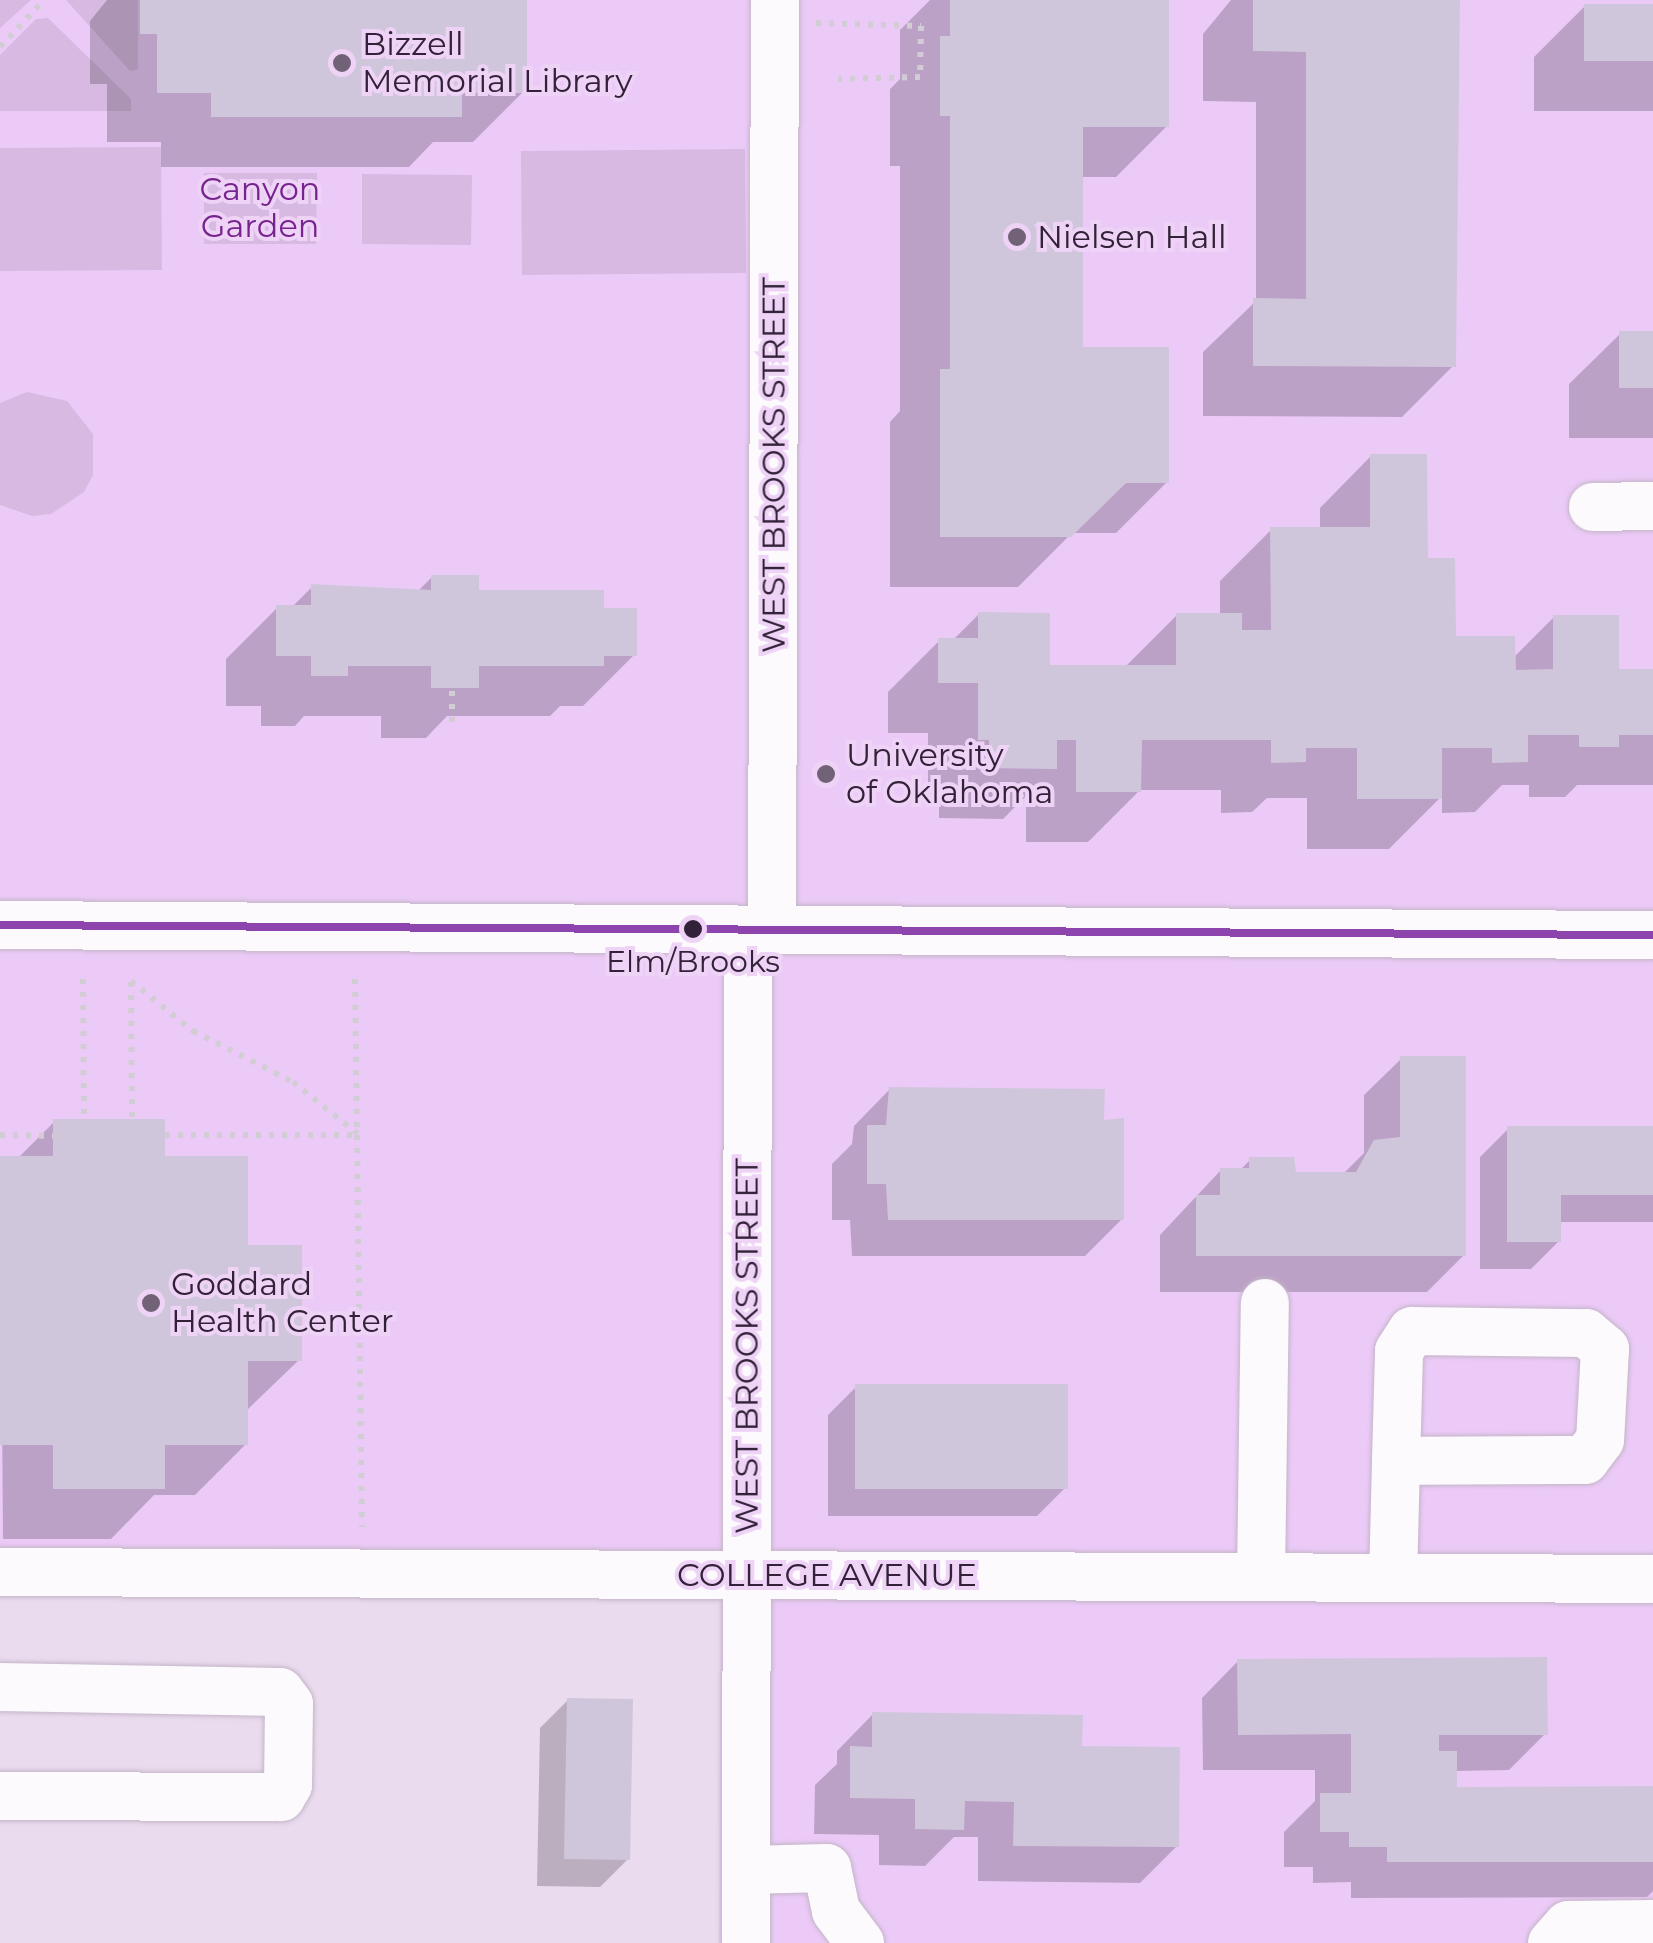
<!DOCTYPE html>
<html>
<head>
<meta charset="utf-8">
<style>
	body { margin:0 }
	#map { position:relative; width:1653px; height:1943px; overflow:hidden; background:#eadbef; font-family:Montserrat,sans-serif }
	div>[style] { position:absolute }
	.built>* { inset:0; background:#eccaf8 }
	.green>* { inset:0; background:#d8b9e2 }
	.shadow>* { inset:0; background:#0003 }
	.building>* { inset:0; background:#d0c6dc }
	.path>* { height:6px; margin-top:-3px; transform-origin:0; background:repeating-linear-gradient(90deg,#d2cdd4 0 5px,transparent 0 13px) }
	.roads { filter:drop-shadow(0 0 2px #c4b5c8) drop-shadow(0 0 2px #c4b5c8) }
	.minor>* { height:48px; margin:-24px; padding:0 24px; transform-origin:24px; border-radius:24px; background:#fcfafd }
	.bus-1>* { height:8px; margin:-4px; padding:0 4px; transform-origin:4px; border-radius:4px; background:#8e44ad }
	.dots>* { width:28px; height:28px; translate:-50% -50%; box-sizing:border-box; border:5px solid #eed3f7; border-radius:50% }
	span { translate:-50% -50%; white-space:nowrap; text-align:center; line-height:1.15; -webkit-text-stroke:8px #eed3f7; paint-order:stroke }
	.bus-label { font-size:30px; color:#322138 }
	.poi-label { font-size:32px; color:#322138 }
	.left { translate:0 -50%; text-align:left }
	.park-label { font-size:32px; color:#76238e }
	.street-label { font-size:32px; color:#322138 }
</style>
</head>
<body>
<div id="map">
	<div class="built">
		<div style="clip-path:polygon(0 0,1653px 0,1653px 1943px,719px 1943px,721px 1551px,0 1547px)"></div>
	</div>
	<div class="green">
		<div style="clip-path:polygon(0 0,31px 0,0 28px)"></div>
		<div style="clip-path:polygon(66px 0,138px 0,138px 69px,130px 71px)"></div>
		<div style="clip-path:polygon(48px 18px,131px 99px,131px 111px,0 111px,0 55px,36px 19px)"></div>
		<div style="clip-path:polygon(161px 147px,162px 270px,0 271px,0 148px)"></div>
		<div style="clip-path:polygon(745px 149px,746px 273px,522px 275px,521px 151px)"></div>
		<div style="clip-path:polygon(204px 173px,317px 173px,316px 244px,204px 244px)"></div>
		<div style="clip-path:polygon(362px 174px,472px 175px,471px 245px,362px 244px)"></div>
		<div style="clip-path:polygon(27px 392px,67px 401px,93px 434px,93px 475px,84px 492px,51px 514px,32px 516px,0 505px,0 403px)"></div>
	</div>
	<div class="shadow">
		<div style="clip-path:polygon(107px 0,524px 0,524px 91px,473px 142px,433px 142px,409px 167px,161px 167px,161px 142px,107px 142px,107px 84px,90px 84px,90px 21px)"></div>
		<div style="clip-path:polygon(930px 0,1167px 0,1167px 126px,1116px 177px,1081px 177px,1081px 350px,1167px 482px,1116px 533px,1072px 533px,1018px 587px,890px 587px,890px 422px,900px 411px,900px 166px,890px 166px,890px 89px,900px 79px,900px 30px)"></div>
		<div style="clip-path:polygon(1231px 0,1458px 0,1453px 366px,1402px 417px,1203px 416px,1203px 352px,1256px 301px,1256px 102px,1203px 101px,1203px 34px)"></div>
		<div style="clip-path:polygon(1585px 6px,1653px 6px,1653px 111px,1534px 111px,1534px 57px)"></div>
		<div style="clip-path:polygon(1620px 334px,1653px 334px,1653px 438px,1569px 438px,1569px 384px)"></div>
		<div style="clip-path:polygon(1371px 456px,1426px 560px,1453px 638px,1513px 658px,1554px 617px,1616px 671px,1653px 671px,1653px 785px,1577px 785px,1565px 797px,1529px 797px,1529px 785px,1502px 785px,1475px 812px,1442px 813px,1442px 796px,1389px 849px,1307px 849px,1307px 798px,1267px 798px,1252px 812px,1221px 813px,1221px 790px,1140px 790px,1088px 842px,1026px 842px,1026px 796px,1003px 819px,939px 818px,939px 790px,928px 790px,928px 733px,888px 733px,888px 692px,939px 641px,952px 641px,979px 614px,1048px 667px,1125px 667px,1177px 615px,1220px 615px,1220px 581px,1271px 530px,1320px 530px,1320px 508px)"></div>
		<div style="clip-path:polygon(432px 577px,476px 593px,601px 610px,634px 655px,583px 706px,560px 706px,550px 716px,447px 716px,426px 738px,381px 738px,381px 716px,304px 716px,295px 726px,261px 726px,261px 706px,226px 706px,226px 659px,277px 608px,291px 608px,312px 587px,417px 592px)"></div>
		<div style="clip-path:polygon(1401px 1059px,1464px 1255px,1427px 1292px,1160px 1292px,1160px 1235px,1221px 1170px,1240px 1170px,1250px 1160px,1294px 1174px,1343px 1174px,1364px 1153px,1364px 1095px)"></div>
		<div style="clip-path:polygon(890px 1089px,1101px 1123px,1122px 1219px,1085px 1256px,852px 1256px,850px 1220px,832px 1220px,832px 1164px,852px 1144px,854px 1126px)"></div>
		<div style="clip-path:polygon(54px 1122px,162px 1158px,246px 1248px,299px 1360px,246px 1411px,246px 1444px,195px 1495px,154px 1495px,111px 1539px,3px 1539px,0 1158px,18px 1158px)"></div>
		<div style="clip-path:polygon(1508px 1129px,1653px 1129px,1653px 1222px,1559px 1222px,1559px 1241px,1531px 1269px,1480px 1269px,1480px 1157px)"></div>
		<div style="clip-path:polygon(856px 1387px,1065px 1488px,1037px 1516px,828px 1516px,828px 1415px)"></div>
		<div style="clip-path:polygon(1238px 1661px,1545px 1734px,1509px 1770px,1454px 1771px,1454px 1790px,1653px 1789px,1653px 1891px,1647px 1897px,1351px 1898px,1351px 1882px,1313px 1883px,1313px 1867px,1284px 1867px,1284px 1832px,1315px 1801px,1315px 1770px,1203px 1770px,1202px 1698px)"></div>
		<div style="clip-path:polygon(568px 1700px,628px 1859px,600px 1887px,537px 1886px,540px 1728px)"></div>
		<div style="clip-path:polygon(873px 1714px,1079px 1748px,1177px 1846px,1140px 1883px,978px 1881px,978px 1837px,954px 1837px,925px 1866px,879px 1865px,879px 1835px,814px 1834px,815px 1785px,837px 1764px,837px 1751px)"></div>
	</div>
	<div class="building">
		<div style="clip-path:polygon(140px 0,527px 0,527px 93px,462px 93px,462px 117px,211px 117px,211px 93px,157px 93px,157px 34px,140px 34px)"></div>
		<div style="clip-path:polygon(950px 0,1169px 0,1169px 127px,1083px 127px,1083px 347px,1169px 347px,1169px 483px,1126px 483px,1071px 537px,940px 537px,940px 369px,950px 369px,950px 116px,940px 116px,940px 36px,950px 36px)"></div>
		<div style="clip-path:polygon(1253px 0,1460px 0,1456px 367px,1253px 366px,1253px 298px,1306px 299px,1306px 52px,1253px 51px)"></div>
		<div style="clip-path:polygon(1584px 4px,1653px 4px,1653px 61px,1584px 61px)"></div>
		<div style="clip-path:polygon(1619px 331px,1653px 331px,1653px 388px,1619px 388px)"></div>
		<div style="clip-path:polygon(1370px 454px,1427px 454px,1428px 558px,1455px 558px,1456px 636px,1515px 636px,1516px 670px,1553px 669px,1553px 615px,1619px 615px,1619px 669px,1653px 669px,1653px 735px,1619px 735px,1619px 747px,1579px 747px,1579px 735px,1528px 735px,1528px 762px,1492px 763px,1492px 748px,1442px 748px,1442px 799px,1357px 799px,1357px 748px,1306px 748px,1306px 762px,1271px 763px,1271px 740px,1142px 740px,1141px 792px,1076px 792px,1076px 740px,1057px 740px,1057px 769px,989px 768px,989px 740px,978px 740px,978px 683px,938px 683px,938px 638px,978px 638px,978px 612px,1050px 613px,1050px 665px,1176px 665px,1176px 613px,1242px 613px,1242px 630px,1271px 630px,1270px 527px,1370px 527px)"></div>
		<div style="clip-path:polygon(431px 575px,479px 575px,479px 590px,604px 590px,604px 608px,637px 608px,637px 656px,604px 656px,604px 666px,479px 666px,479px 688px,431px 688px,431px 666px,348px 666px,348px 676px,311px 676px,311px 656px,276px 656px,276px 605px,311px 605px,311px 584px,431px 590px)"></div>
		<div style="clip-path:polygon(1400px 1056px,1466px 1056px,1466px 1256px,1196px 1256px,1196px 1195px,1220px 1195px,1220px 1168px,1249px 1168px,1249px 1157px,1294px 1157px,1296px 1172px,1356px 1172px,1374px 1140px,1400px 1137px)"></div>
		<div style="clip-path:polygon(889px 1087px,1105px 1089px,1104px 1120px,1124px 1118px,1124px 1220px,888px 1220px,886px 1184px,867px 1184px,867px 1125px,886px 1125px)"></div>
		<div style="clip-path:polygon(53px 1119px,165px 1119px,165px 1156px,248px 1156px,248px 1245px,302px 1245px,302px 1361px,248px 1361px,248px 1445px,165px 1445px,165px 1489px,53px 1489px,53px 1445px,0 1445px,0 1156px,53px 1156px)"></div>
		<div style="clip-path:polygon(1507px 1126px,1653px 1126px,1653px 1195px,1561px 1195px,1561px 1242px,1507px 1242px)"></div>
		<div style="clip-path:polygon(855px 1384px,1068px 1384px,1068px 1489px,855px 1489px)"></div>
		<div style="clip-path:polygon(1547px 1657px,1548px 1735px,1439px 1735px,1439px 1751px,1457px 1751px,1457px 1787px,1653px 1786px,1653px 1862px,1387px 1862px,1387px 1847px,1349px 1847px,1349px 1832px,1320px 1832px,1320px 1793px,1351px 1793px,1351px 1734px,1238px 1735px,1237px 1659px)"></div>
		<div style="clip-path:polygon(567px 1698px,633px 1699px,630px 1860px,564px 1859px)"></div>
		<div style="clip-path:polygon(872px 1712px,1083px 1715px,1082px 1746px,1180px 1747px,1179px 1847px,1013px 1846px,1014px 1802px,965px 1801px,964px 1830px,915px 1829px,915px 1799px,850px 1798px,850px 1746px,872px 1747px)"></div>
	</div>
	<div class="path">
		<div style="left:816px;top:23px;width:105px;rotate:1.6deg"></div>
		<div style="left:921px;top:26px;width:51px;rotate:91.1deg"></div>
		<div style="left:920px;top:77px;width:82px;rotate:178.6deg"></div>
		<div style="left:0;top:47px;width:64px;rotate:-46.9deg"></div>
		<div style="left:452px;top:722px;width:34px;rotate:-90deg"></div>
		<div style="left:83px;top:979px;width:140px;rotate:89.6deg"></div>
		<div style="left:355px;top:979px;width:548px;rotate:89.27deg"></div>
		<div style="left:131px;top:981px;width:80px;rotate:38.9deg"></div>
		<div style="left:193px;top:1031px;width:112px;rotate:27deg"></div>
		<div style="left:293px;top:1082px;width:83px;rotate:38.7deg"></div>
		<div style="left:131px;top:982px;width:137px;rotate:89.6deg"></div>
		<div style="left:0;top:1135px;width:53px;rotate:1.1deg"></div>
		<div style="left:165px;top:1135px;width:192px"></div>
	</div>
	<div class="roads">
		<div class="minor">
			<div style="left:1593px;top:507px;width:60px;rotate:-1deg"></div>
			<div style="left:0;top:925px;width:1653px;rotate:0.35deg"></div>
			<div style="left:772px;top:930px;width:930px;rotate:-89.82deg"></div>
			<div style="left:0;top:1572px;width:1653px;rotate:0.24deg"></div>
			<div style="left:1261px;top:1577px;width:274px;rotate:-89.2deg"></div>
			<div style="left:1393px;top:1578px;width:117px;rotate:-88.5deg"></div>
			<div style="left:1396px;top:1461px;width:110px;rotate:-88.4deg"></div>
			<div style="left:1399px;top:1351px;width:24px;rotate:-57deg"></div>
			<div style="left:1412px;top:1331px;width:174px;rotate:0.7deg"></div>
			<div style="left:1586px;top:1333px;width:25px;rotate:40deg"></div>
			<div style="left:1605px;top:1349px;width:91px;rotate:93.1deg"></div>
			<div style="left:1600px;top:1440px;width:25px;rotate:127deg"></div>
			<div style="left:1585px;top:1460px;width:189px;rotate:179.7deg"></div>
			<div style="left:0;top:1687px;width:280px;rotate:1deg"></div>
			<div style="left:280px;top:1692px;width:15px;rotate:53deg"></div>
			<div style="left:289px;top:1704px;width:81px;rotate:90.7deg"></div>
			<div style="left:288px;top:1785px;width:14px;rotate:120deg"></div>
			<div style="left:281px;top:1797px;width:281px;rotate:-179.8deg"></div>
			<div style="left:746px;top:1870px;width:81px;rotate:-1.4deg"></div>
			<div style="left:827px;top:1868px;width:44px;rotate:78.2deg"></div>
			<div style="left:836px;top:1911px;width:40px;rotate:53deg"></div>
			<div style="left:746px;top:1943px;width:1013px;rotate:-89.89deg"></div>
			<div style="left:1552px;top:1943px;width:24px;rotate:-48deg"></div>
			<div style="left:1568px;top:1925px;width:85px;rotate:-0.7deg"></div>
		</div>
	</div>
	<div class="bus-1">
		<div style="left:0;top:925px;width:1653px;rotate:0.35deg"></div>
	</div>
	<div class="dots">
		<div style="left:342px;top:63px;background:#726278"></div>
		<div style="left:1017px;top:237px;background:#726278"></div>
		<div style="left:826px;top:774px;background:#726278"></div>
		<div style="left:693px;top:929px;background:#322138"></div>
		<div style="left:151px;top:1303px;background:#726278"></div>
	</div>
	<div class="bus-label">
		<span style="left:693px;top:962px">Elm/Brooks</span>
	</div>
	<div class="poi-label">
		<span class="left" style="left:362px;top:63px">Bizzell<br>Memorial Library</span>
		<span class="left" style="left:1037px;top:237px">Nielsen Hall</span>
		<span class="left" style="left:846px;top:774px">University<br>of Oklahoma</span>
		<span class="left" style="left:171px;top:1303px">Goddard<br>Health Center</span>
	</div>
	<div class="park-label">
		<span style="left:260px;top:208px">Canyon<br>Garden</span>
	</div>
	<div class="street-label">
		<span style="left:774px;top:465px;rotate:-90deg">WEST BROOKS STREET</span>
		<span style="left:747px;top:1346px;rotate:-90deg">WEST BROOKS STREET</span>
		<span style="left:827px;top:1575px">COLLEGE AVENUE</span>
	</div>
</div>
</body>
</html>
